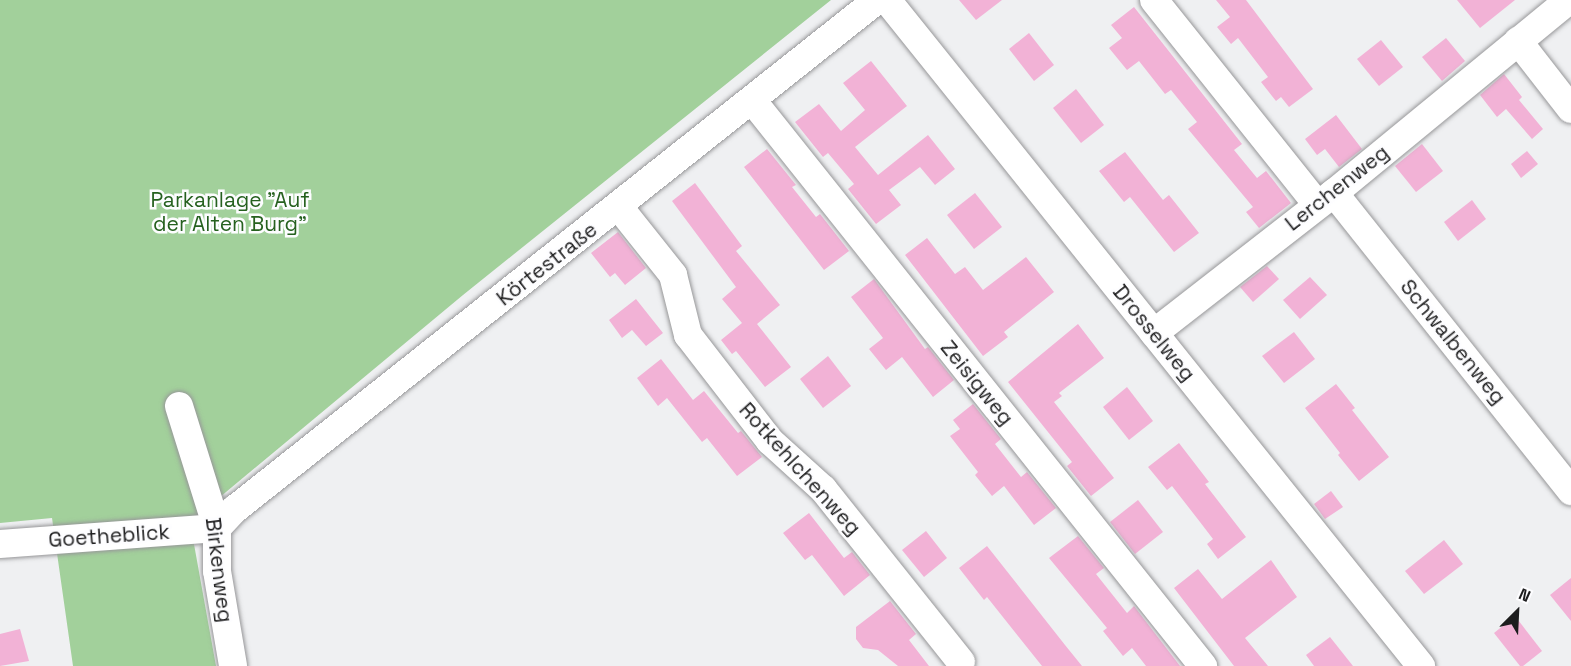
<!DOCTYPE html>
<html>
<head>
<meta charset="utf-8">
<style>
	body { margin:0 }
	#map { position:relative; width:1571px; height:666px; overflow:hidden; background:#eff0f2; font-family:"Space Grotesk",sans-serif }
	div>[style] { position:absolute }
	.forest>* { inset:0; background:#a2d09b }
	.building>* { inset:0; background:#f2b2d6 }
	.roads { filter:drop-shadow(0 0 2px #979799) drop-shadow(0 0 2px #979799) }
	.minor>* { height:28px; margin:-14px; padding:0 14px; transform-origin:14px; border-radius:14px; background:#fff }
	span { translate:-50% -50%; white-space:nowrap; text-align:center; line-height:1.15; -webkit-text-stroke:5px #fdfdff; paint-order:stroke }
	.street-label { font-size:21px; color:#1d1d1e }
	.park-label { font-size:21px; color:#26611f }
	.north { position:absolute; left:1487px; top:582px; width:60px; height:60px; -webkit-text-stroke:4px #fdfdff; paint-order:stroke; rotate:24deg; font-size:16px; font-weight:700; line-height:24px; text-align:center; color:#1d1d1e }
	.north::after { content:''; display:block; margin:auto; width:21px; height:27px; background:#1d1d1e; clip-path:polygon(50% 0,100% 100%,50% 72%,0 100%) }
</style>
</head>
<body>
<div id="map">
	<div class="forest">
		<div style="clip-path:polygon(0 0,831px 0,463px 295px,190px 522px,216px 666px,73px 666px,52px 518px,0 523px)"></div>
	</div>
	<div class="building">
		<div style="clip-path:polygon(959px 0,1002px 0,976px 20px)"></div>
		<div style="clip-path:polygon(1216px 0,1246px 0,1313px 89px,1289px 107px,1281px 97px,1276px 101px,1261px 82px,1268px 77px,1238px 38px,1231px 44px,1217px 27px,1230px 17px)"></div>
		<div style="clip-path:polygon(1457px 0,1515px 0,1480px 28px)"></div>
		<div style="clip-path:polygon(1134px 7px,1242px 144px,1234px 150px,1257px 178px,1266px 171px,1291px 203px,1259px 228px,1246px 212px,1253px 207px,1188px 129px,1197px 122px,1171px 90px,1165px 94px,1139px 61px,1127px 70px,1109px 48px,1122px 38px,1111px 25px)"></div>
		<div style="clip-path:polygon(1029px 33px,1054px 65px,1034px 81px,1009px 49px)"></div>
		<div style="clip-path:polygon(1446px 38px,1465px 61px,1442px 81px,1422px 57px)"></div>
		<div style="clip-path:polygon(1381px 40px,1403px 67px,1379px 86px,1357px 59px)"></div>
		<div style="clip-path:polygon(871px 61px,907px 106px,855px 147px,878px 175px,928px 135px,955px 169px,935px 185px,920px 167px,889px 190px,901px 205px,876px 224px,848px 189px,854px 184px,828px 153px,823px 157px,795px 122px,819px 104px,841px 131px,865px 110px,843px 83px)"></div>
		<div style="clip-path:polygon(1504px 74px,1522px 97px,1519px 100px,1543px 129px,1532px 139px,1506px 109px,1497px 117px,1480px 95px)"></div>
		<div style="clip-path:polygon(1076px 89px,1104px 125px,1081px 143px,1053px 108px)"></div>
		<div style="clip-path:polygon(1336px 115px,1362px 149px,1339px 167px,1325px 149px,1317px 155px,1305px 139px)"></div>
		<div style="clip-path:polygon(1422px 144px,1443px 171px,1416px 192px,1395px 166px)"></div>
		<div style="clip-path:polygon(767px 149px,796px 185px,792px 187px,816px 217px,820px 214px,849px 251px,824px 270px,744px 167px)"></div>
		<div style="clip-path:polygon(1527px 151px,1538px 164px,1521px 178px,1511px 164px)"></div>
		<div style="clip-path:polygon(1125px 152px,1163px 200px,1169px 195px,1199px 233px,1174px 252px,1130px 197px,1124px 202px,1099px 171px)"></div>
		<div style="clip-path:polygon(695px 183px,742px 246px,736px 251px,780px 305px,757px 324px,791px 367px,765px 387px,736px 351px,732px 354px,721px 340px,742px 323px,722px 299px,736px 287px,672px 201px)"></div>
		<div style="clip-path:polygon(975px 193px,1002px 227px,974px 249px,947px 215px)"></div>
		<div style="clip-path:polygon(1472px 200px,1486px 219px,1458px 241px,1444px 222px)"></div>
		<div style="clip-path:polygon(618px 232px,646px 268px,625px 285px,615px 273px,610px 277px,591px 253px)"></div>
		<div style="clip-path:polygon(927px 238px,955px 274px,965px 267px,983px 290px,1026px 257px,1054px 292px,1004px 332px,1008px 337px,983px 356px,905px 255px)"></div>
		<div style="clip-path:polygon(1267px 266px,1279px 279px,1253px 302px,1240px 287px)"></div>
		<div style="clip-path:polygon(1310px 277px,1327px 295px,1300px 319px,1283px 300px)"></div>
		<div style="clip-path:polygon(874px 279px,925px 349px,928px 347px,954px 380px,933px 397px,902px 357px,886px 370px,869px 349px,883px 338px,851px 297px)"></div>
		<div style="clip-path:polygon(636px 299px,663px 333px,646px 346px,632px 330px,622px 338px,609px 320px)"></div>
		<div style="clip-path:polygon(1078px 324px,1104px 358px,1059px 393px,1062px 396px,1054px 402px,1114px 478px,1091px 496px,1067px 466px,1072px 462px,1008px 382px)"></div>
		<div style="clip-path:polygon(1294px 332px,1315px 359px,1284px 383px,1262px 356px)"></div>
		<div style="clip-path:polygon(828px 356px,851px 386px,823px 408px,800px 379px)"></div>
		<div style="clip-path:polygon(661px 359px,693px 400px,704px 391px,738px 433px,741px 431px,762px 457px,737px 476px,707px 438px,702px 442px,667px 398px,658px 406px,637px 378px)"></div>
		<div style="clip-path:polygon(1336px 384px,1355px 408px,1352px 410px,1389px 457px,1359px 481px,1338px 455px,1340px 453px,1305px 408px)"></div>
		<div style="clip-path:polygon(1127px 387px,1153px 421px,1129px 440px,1103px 407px)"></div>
		<div style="clip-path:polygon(973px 404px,1001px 439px,995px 444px,1021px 477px,1027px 472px,1056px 508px,1034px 525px,1004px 486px,992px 496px,975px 475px,978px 472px,950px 436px,960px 429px,953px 420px)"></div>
		<div style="clip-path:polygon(1179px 443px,1209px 482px,1205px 484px,1246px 537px,1218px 559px,1207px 544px,1213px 539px,1200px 522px,1172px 486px,1167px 490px,1148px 467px)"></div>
		<div style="clip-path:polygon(1331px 491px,1343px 507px,1325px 519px,1314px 504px)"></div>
		<div style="clip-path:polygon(1138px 500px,1163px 532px,1135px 554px,1110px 522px)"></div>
		<div style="clip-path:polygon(809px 513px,844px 558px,852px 552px,870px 575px,844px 596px,812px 555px,805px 560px,783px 533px)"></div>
		<div style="clip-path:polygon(926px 531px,947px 558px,924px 577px,902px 550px)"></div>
		<div style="clip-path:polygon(1078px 536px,1104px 568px,1096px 574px,1127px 613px,1134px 606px,1180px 666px,1146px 666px,1132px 648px,1123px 656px,1103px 631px,1107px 628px,1049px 558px)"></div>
		<div style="clip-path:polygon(1444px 540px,1463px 564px,1424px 594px,1405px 571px)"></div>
		<div style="clip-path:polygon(987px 546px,1065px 645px,1082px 666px,1042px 666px,987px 597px,984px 600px,959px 568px)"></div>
		<div style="clip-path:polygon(1271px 560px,1297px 597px,1245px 638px,1268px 666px,1234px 666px,1174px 588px,1198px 569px,1222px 599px)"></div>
		<div style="clip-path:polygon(1571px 578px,1571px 621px,1550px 595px)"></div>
		<div style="clip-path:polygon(890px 601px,916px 634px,909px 640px,929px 666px,898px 666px,878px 650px,863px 648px,856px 639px,856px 627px)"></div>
		<div style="clip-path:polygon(1515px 616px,1542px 651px,1523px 666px,1520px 666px,1494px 633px)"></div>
		<div style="clip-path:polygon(20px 629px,29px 661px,0 666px,0 634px)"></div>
		<div style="clip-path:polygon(1330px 637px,1353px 666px,1314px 666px,1306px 655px)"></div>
	</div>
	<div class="roads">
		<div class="minor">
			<div style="left:887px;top:0;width:854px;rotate:51.28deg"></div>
			<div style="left:1154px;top:0;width:261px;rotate:51.4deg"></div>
			<div style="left:1518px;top:41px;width:86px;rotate:52.1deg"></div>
			<div style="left:752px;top:100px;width:724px;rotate:51.45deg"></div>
			<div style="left:1334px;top:193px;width:381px;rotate:51.5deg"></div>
			<div style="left:619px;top:207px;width:87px;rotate:51.5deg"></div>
			<div style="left:673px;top:275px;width:62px;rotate:76deg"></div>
			<div style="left:688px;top:335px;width:134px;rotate:52.3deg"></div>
			<div style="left:770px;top:441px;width:72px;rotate:42.2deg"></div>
			<div style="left:823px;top:489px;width:221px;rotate:51.4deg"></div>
			<div style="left:1154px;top:333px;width:228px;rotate:-37.9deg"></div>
			<div style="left:1334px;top:193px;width:304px;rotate:-39.4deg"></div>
			<div style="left:179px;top:406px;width:128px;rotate:72.7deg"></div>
			<div style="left:217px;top:528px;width:43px;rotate:90deg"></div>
			<div style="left:217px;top:571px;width:96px;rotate:80.4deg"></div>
			<div style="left:0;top:544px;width:218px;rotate:-4.2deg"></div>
			<div style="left:217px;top:528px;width:26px;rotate:-47deg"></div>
			<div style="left:235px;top:509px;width:819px;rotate:-38.41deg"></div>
		</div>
	</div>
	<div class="street-label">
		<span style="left:1337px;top:188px;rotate:-38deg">Lerchenweg</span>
		<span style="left:547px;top:264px;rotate:-38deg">Körtestraße</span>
		<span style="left:1154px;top:333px;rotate:51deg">Drosselweg</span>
		<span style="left:1453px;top:342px;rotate:51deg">Schwalbenweg</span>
		<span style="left:977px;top:383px;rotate:51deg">Zeisigweg</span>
		<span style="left:800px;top:469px;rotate:48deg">Rotkehlchenweg</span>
		<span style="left:109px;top:536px;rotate:-4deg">Goetheblick</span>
		<span style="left:219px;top:570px;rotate:83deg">Birkenweg</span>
	</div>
	<div class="park-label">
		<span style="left:230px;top:212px">Parkanlage "Auf<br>der Alten Burg"</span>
	</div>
	<div class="north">N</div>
</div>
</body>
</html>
